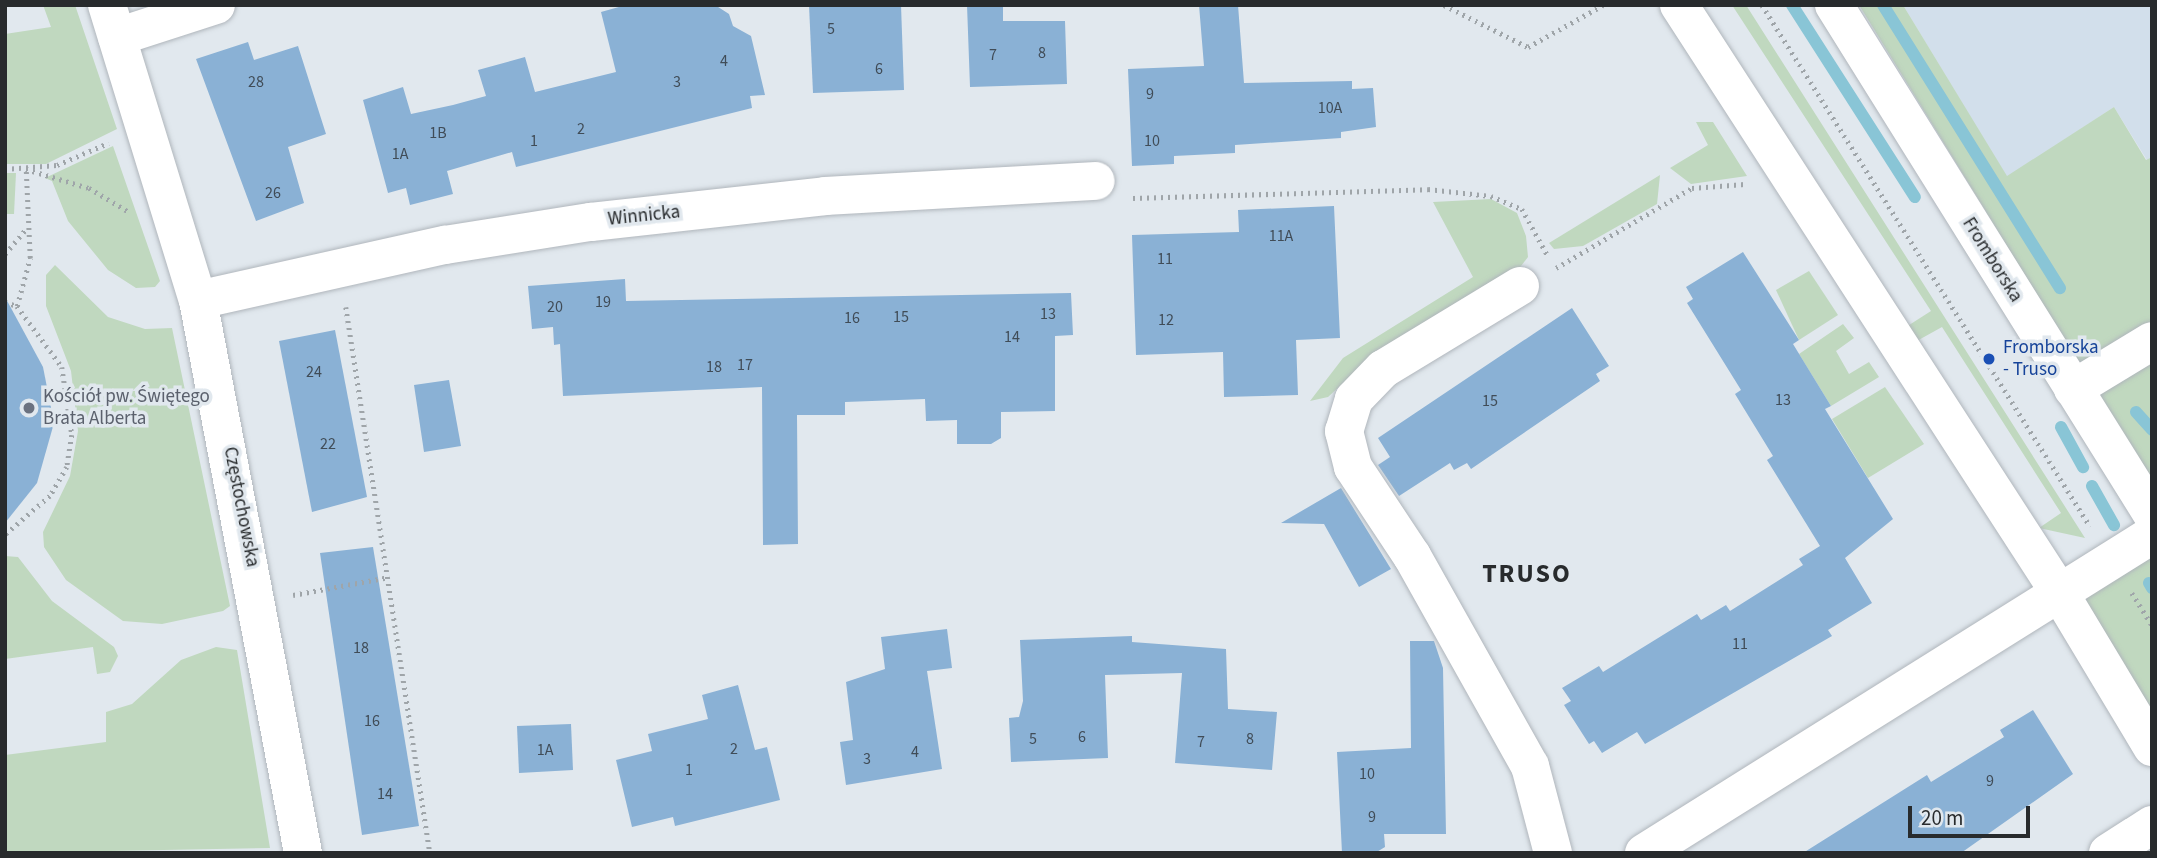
<!DOCTYPE html>
<html>
<head>
<meta charset="utf-8">
<style>
	body { margin:0 }
	#map { position:relative; width:2157px; height:858px; overflow:hidden; background:#e1e8ee; font-family:"Source Sans 3",sans-serif }
	div>[style] { position:absolute }
	.built>* { inset:0; background:#d2dfeb }
	.green>* { inset:0; background:#c0d8bf }
	.stream>* { height:12px; margin:-6px; padding:0 6px; transform-origin:6px; border-radius:6px; background:#89c5d6 }
	.building>* { inset:0; background:#8ab1d5 }
	.path>* { height:4.5px; margin-top:-2.25px; transform-origin:0; background:repeating-linear-gradient(90deg,#9fa5a9 0 2px,transparent 0 7px) }
	.roads { filter:drop-shadow(0 0 2px #b0b6bc) drop-shadow(0 0 2px #b0b6bc) }
	.minor>* { height:38px; margin:-19px; padding:0 19px; transform-origin:19px; border-radius:19px; background:#fff }
	.dots>* { width:19px; height:19px; translate:-50% -50%; box-sizing:border-box; border:4px solid #e1e8ee; border-radius:50% }
	span { translate:-50% -50%; white-space:nowrap; text-align:center; line-height:1.15; -webkit-text-stroke:7px #e1e8ee; paint-order:stroke }
	.number-label { font-size:16px; color:#404c57 }
	.number-label span { -webkit-text-stroke-width:0 }
	.street-label { font-size:19px; color:#282b2d }
	.transit-label { font-size:19px; color:#164399 }
	.left { translate:0 -50%; text-align:left }
	.worship-label { font-size:19px; color:#5b616d }
	.district-label { font-size:26px; color:#282b2d; font-weight:700; letter-spacing:2px }
	.frame { position:absolute; inset:0; border:7px solid #282b2d; pointer-events:none }
	.scale { position:absolute; left:1908px; top:806px; width:122px; height:32px; box-sizing:border-box; border:4px solid #282b2d; border-top:0; padding-left:9px; font-size:21px; line-height:24px; white-space:nowrap; color:#282b2d; -webkit-text-stroke:5px #e1e8ee; paint-order:stroke }
</style>
</head>
<body>
<div id="map">
	<div class="built">
		<div style="clip-path:polygon(1903px 5px,2152px 5px,2152px 157px,2147px 160px,2114px 107px,2007px 177px)"></div>
	</div>
	<div class="green">
		<div style="clip-path:polygon(43px 5px,75px 5px,117px 129px,46px 164px,5px 164px,5px 34px,51px 27px)"></div>
		<div style="clip-path:polygon(1732px 5px,1746px 5px,2085px 538px,2039px 528px,2061px 513px,1942px 327px,1915px 342px,1906px 327px,1931px 311px)"></div>
		<div style="clip-path:polygon(1859px 5px,1903px 5px,2007px 176px,2114px 107px,2146px 160px,2152px 157px,2152px 482px)"></div>
		<div style="clip-path:polygon(1696px 122px,1713px 122px,1747px 176px,1691px 184px,1670px 168px,1708px 145px)"></div>
		<div style="clip-path:polygon(113px 146px,160px 281px,155px 287px,136px 288px,108px 270px,68px 221px,52px 181px,45px 178px)"></div>
		<div style="clip-path:polygon(5px 173px,16px 173px,14px 214px,5px 214px)"></div>
		<div style="clip-path:polygon(1660px 175px,1657px 204px,1583px 246px,1554px 249px,1549px 243px)"></div>
		<div style="clip-path:polygon(1491px 199px,1517px 213px,1526px 236px,1528px 257px,1515px 274px,1352px 375px,1328px 397px,1310px 401px,1343px 358px,1473px 277px,1433px 202px)"></div>
		<div style="clip-path:polygon(55px 265px,108px 317px,145px 329px,172px 328px,230px 606px,223px 611px,162px 624px,123px 621px,66px 580px,44px 547px,43px 532px,70px 476px,78px 431px,71px 371px,46px 306px,46px 275px)"></div>
		<div style="clip-path:polygon(1809px 271px,1838px 315px,1799px 340px,1776px 290px)"></div>
		<div style="clip-path:polygon(1843px 324px,1854px 338px,1836px 351px,1849px 374px,1869px 362px,1879px 377px,1831px 406px,1799px 354px)"></div>
		<div style="clip-path:polygon(1885px 387px,1924px 444px,1868px 478px,1832px 419px)"></div>
		<div style="clip-path:polygon(2152px 552px,2152px 747px,2059px 592px)"></div>
		<div style="clip-path:polygon(5px 556px,18px 557px,52px 601px,114px 647px,118px 656px,110px 672px,97px 674px,93px 647px,5px 659px)"></div>
		<div style="clip-path:polygon(216px 647px,237px 650px,270px 848px,5px 853px,5px 755px,106px 742px,106px 712px,132px 704px,181px 660px)"></div>
	</div>
	<div class="stream">
		<div style="left:1792px;top:5px;width:228px;rotate:57.4deg"></div>
		<div style="left:1883px;top:5px;width:334px;rotate:58deg"></div>
		<div style="left:2136px;top:412px;width:24px;rotate:48deg"></div>
		<div style="left:2061px;top:427px;width:46px;rotate:61.2deg"></div>
		<div style="left:2092px;top:486px;width:45px;rotate:60.6deg"></div>
		<div style="left:2149px;top:583px;width:6px;rotate:59deg"></div>
	</div>
	<div class="building">
		<div style="clip-path:polygon(626px 5px,715px 5px,729px 14px,733px 26px,751px 36px,765px 95px,750px 96px,752px 108px,516px 167px,512px 152px,447px 171px,453px 194px,410px 205px,406px 188px,388px 193px,363px 100px,403px 87px,411px 114px,453px 105px,486px 96px,478px 70px,525px 57px,535px 92px,616px 72px,601px 12px)"></div>
		<div style="clip-path:polygon(809px 5px,901px 5px,904px 90px,813px 93px)"></div>
		<div style="clip-path:polygon(967px 5px,1003px 5px,1003px 21px,1065px 21px,1067px 84px,970px 87px)"></div>
		<div style="clip-path:polygon(1199px 5px,1238px 5px,1244px 83px,1352px 81px,1352px 89px,1373px 88px,1376px 127px,1341px 132px,1341px 138px,1235px 145px,1235px 153px,1174px 156px,1174px 164px,1132px 166px,1128px 69px,1204px 66px)"></div>
		<div style="clip-path:polygon(248px 42px,254px 60px,298px 46px,326px 134px,288px 147px,304px 203px,256px 221px,196px 59px)"></div>
		<div style="clip-path:polygon(1334px 206px,1340px 338px,1296px 340px,1298px 395px,1224px 397px,1223px 352px,1136px 355px,1132px 235px,1239px 232px,1238px 210px)"></div>
		<div style="clip-path:polygon(1743px 252px,1799px 340px,1793px 344px,1831px 406px,1825px 409px,1893px 519px,1845px 558px,1872px 603px,1828px 630px,1832px 636px,1645px 744px,1637px 732px,1602px 753px,1594px 741px,1589px 744px,1564px 705px,1571px 701px,1562px 688px,1599px 666px,1603px 672px,1697px 614px,1701px 620px,1726px 605px,1730px 611px,1803px 565px,1799px 559px,1820px 546px,1767px 460px,1773px 456px,1735px 394px,1741px 390px,1687px 303px,1693px 299px,1686px 287px)"></div>
		<div style="clip-path:polygon(625px 279px,626px 301px,1071px 293px,1073px 335px,1055px 336px,1055px 411px,1001px 412px,1001px 438px,991px 444px,957px 444px,957px 420px,926px 421px,925px 399px,845px 402px,845px 415px,797px 415px,798px 544px,763px 545px,762px 387px,563px 396px,560px 344px,554px 345px,553px 327px,532px 329px,528px 286px)"></div>
		<div style="clip-path:polygon(5px 297px,43px 367px,54px 423px,37px 483px,5px 523px)"></div>
		<div style="clip-path:polygon(1572px 308px,1609px 366px,1596px 374px,1600px 381px,1471px 469px,1467px 463px,1454px 470px,1450px 463px,1399px 496px,1378px 465px,1390px 457px,1378px 438px)"></div>
		<div style="clip-path:polygon(335px 330px,367px 497px,312px 512px,279px 341px)"></div>
		<div style="clip-path:polygon(449px 380px,461px 446px,424px 452px,414px 385px)"></div>
		<div style="clip-path:polygon(1341px 488px,1391px 569px,1359px 587px,1324px 524px,1281px 523px)"></div>
		<div style="clip-path:polygon(373px 547px,419px 826px,362px 835px,320px 553px)"></div>
		<div style="clip-path:polygon(947px 629px,952px 668px,927px 671px,942px 769px,846px 785px,840px 742px,853px 740px,846px 682px,885px 669px,881px 637px)"></div>
		<div style="clip-path:polygon(1132px 636px,1132px 642px,1226px 649px,1228px 709px,1277px 712px,1272px 770px,1175px 763px,1182px 673px,1105px 675px,1108px 758px,1011px 762px,1009px 718px,1019px 717px,1023px 701px,1020px 640px)"></div>
		<div style="clip-path:polygon(1410px 641px,1434px 641px,1443px 668px,1446px 834px,1384px 834px,1385px 847px,1375px 853px,1342px 853px,1337px 752px,1411px 748px)"></div>
		<div style="clip-path:polygon(738px 685px,755px 750px,767px 747px,780px 800px,675px 826px,673px 817px,632px 827px,616px 760px,652px 751px,648px 734px,708px 719px,702px 695px)"></div>
		<div style="clip-path:polygon(2033px 710px,2073px 774px,1961px 853px,1803px 853px,1927px 775px,1931px 782px,2004px 737px,2000px 730px)"></div>
		<div style="clip-path:polygon(571px 724px,573px 770px,519px 773px,517px 726px)"></div>
	</div>
	<div class="path">
		<div style="left:1444px;top:5px;width:94px;rotate:26.6deg"></div>
		<div style="left:1528px;top:47px;width:86px;rotate:-29.2deg"></div>
		<div style="left:1762px;top:5px;width:616px;rotate:57.81deg"></div>
		<div style="left:5px;top:169px;width:52px;rotate:-4.4deg"></div>
		<div style="left:57px;top:165px;width:56px;rotate:-23.3deg"></div>
		<div style="left:1133px;top:198px;width:295px;rotate:-1.7deg"></div>
		<div style="left:1428px;top:189px;width:63px;rotate:6.3deg"></div>
		<div style="left:1491px;top:196px;width:34px;rotate:23deg"></div>
		<div style="left:1522px;top:209px;width:54px;rotate:61deg"></div>
		<div style="left:5px;top:254px;width:34px;rotate:-50deg"></div>
		<div style="left:1556px;top:268px;width:158px;rotate:-30.5deg"></div>
		<div style="left:1692px;top:188px;width:53px;rotate:-4.3deg"></div>
		<div style="left:5px;top:302px;width:13px;rotate:18deg"></div>
		<div style="left:17px;top:306px;width:76px;rotate:53.6deg"></div>
		<div style="left:62px;top:367px;width:69px;rotate:81.6deg"></div>
		<div style="left:72px;top:435px;width:32px;rotate:99deg"></div>
		<div style="left:67px;top:467px;width:34px;rotate:120deg"></div>
		<div style="left:50px;top:496px;width:60px;rotate:139.1deg"></div>
		<div style="left:17px;top:306px;width:50px;rotate:-74.8deg"></div>
		<div style="left:30px;top:258px;width:89px;rotate:-92.6deg"></div>
		<div style="left:26px;top:169px;width:66px;rotate:16.8deg"></div>
		<div style="left:89px;top:188px;width:47px;rotate:31deg"></div>
		<div style="left:346px;top:307px;width:552px;rotate:81.25deg"></div>
		<div style="left:2132px;top:593px;width:38px;rotate:58deg"></div>
		<div style="left:293px;top:595px;width:98px;rotate:-10.6deg"></div>
	</div>
	<div class="roads">
		<div class="minor">
			<div style="left:107px;top:5px;width:309px;rotate:72.9deg"></div>
			<div style="left:198px;top:300px;width:563px;rotate:79.25deg"></div>
			<div style="left:1679px;top:5px;width:699px;rotate:57.08deg"></div>
			<div style="left:2059px;top:592px;width:181px;rotate:59deg"></div>
			<div style="left:1834px;top:5px;width:600px;rotate:58deg"></div>
			<div style="left:117px;top:37px;width:104px;rotate:-17.9deg"></div>
			<div style="left:1520px;top:286px;width:160px;rotate:148.8deg"></div>
			<div style="left:1383px;top:369px;width:42px;rotate:134deg"></div>
			<div style="left:1354px;top:399px;width:34px;rotate:107deg"></div>
			<div style="left:1344px;top:431px;width:37px;rotate:76deg"></div>
			<div style="left:1353px;top:467px;width:107px;rotate:56.5deg"></div>
			<div style="left:1412px;top:556px;width:241px;rotate:60.7deg"></div>
			<div style="left:1530px;top:766px;width:90px;rotate:75.2deg"></div>
			<div style="left:198px;top:300px;width:253px;rotate:-12.6deg"></div>
			<div style="left:445px;top:245px;width:148px;rotate:-9deg"></div>
			<div style="left:591px;top:222px;width:236px;rotate:-6.3deg"></div>
			<div style="left:826px;top:196px;width:270px;rotate:-3.2deg"></div>
			<div style="left:2073px;top:389px;width:92px;rotate:-31.3deg"></div>
			<div style="left:1644px;top:853px;width:599px;rotate:-32.05deg"></div>
			<div style="left:2108px;top:853px;width:52px;rotate:-32.5deg"></div>
		</div>
	</div>
	<div class="dots">
		<div style="left:1989px;top:359px;background:#1a4fb4"></div>
		<div style="left:29px;top:408px;background:#6b7280"></div>
	</div>
	<div class="number-label">
		<span style="left:831px;top:29px">5</span>
		<span style="left:1042px;top:53px">8</span>
		<span style="left:993px;top:55px">7</span>
		<span style="left:724px;top:61px">4</span>
		<span style="left:879px;top:69px">6</span>
		<span style="left:256px;top:82px">28</span>
		<span style="left:677px;top:82px">3</span>
		<span style="left:1150px;top:94px">9</span>
		<span style="left:1330px;top:108px">10A</span>
		<span style="left:581px;top:129px">2</span>
		<span style="left:438px;top:133px">1B</span>
		<span style="left:534px;top:141px">1</span>
		<span style="left:1152px;top:141px">10</span>
		<span style="left:400px;top:154px">1A</span>
		<span style="left:273px;top:193px">26</span>
		<span style="left:1281px;top:236px">11A</span>
		<span style="left:1165px;top:259px">11</span>
		<span style="left:603px;top:302px">19</span>
		<span style="left:555px;top:307px">20</span>
		<span style="left:1048px;top:314px">13</span>
		<span style="left:901px;top:317px">15</span>
		<span style="left:852px;top:318px">16</span>
		<span style="left:1166px;top:320px">12</span>
		<span style="left:1012px;top:337px">14</span>
		<span style="left:745px;top:365px">17</span>
		<span style="left:714px;top:367px">18</span>
		<span style="left:314px;top:372px">24</span>
		<span style="left:1783px;top:400px">13</span>
		<span style="left:1490px;top:401px">15</span>
		<span style="left:328px;top:444px">22</span>
		<span style="left:1740px;top:644px">11</span>
		<span style="left:361px;top:648px">18</span>
		<span style="left:372px;top:721px">16</span>
		<span style="left:1082px;top:737px">6</span>
		<span style="left:1033px;top:739px">5</span>
		<span style="left:1250px;top:739px">8</span>
		<span style="left:1201px;top:742px">7</span>
		<span style="left:734px;top:749px">2</span>
		<span style="left:545px;top:750px">1A</span>
		<span style="left:915px;top:752px">4</span>
		<span style="left:867px;top:759px">3</span>
		<span style="left:689px;top:770px">1</span>
		<span style="left:1367px;top:774px">10</span>
		<span style="left:1990px;top:781px">9</span>
		<span style="left:385px;top:794px">14</span>
		<span style="left:1372px;top:817px">9</span>
	</div>
	<div class="street-label">
		<span style="left:644px;top:216px;rotate:-6deg">Winnicka</span>
		<span style="left:1992px;top:260px;rotate:58deg">Fromborska</span>
		<span style="left:241px;top:507px;rotate:79deg">Częstochowska</span>
	</div>
	<div class="transit-label">
		<span class="left" style="left:2003px;top:359px">Fromborska<br>- Truso</span>
	</div>
	<div class="worship-label">
		<span class="left" style="left:43px;top:408px">Kościół pw. Świętego<br>Brata Alberta</span>
	</div>
	<div class="district-label">
		<span style="left:1527px;top:574px">TRUSO</span>
	</div>
	<div class="frame"></div>
	<div class="scale">20 m</div>
</div>
</body>
</html>
